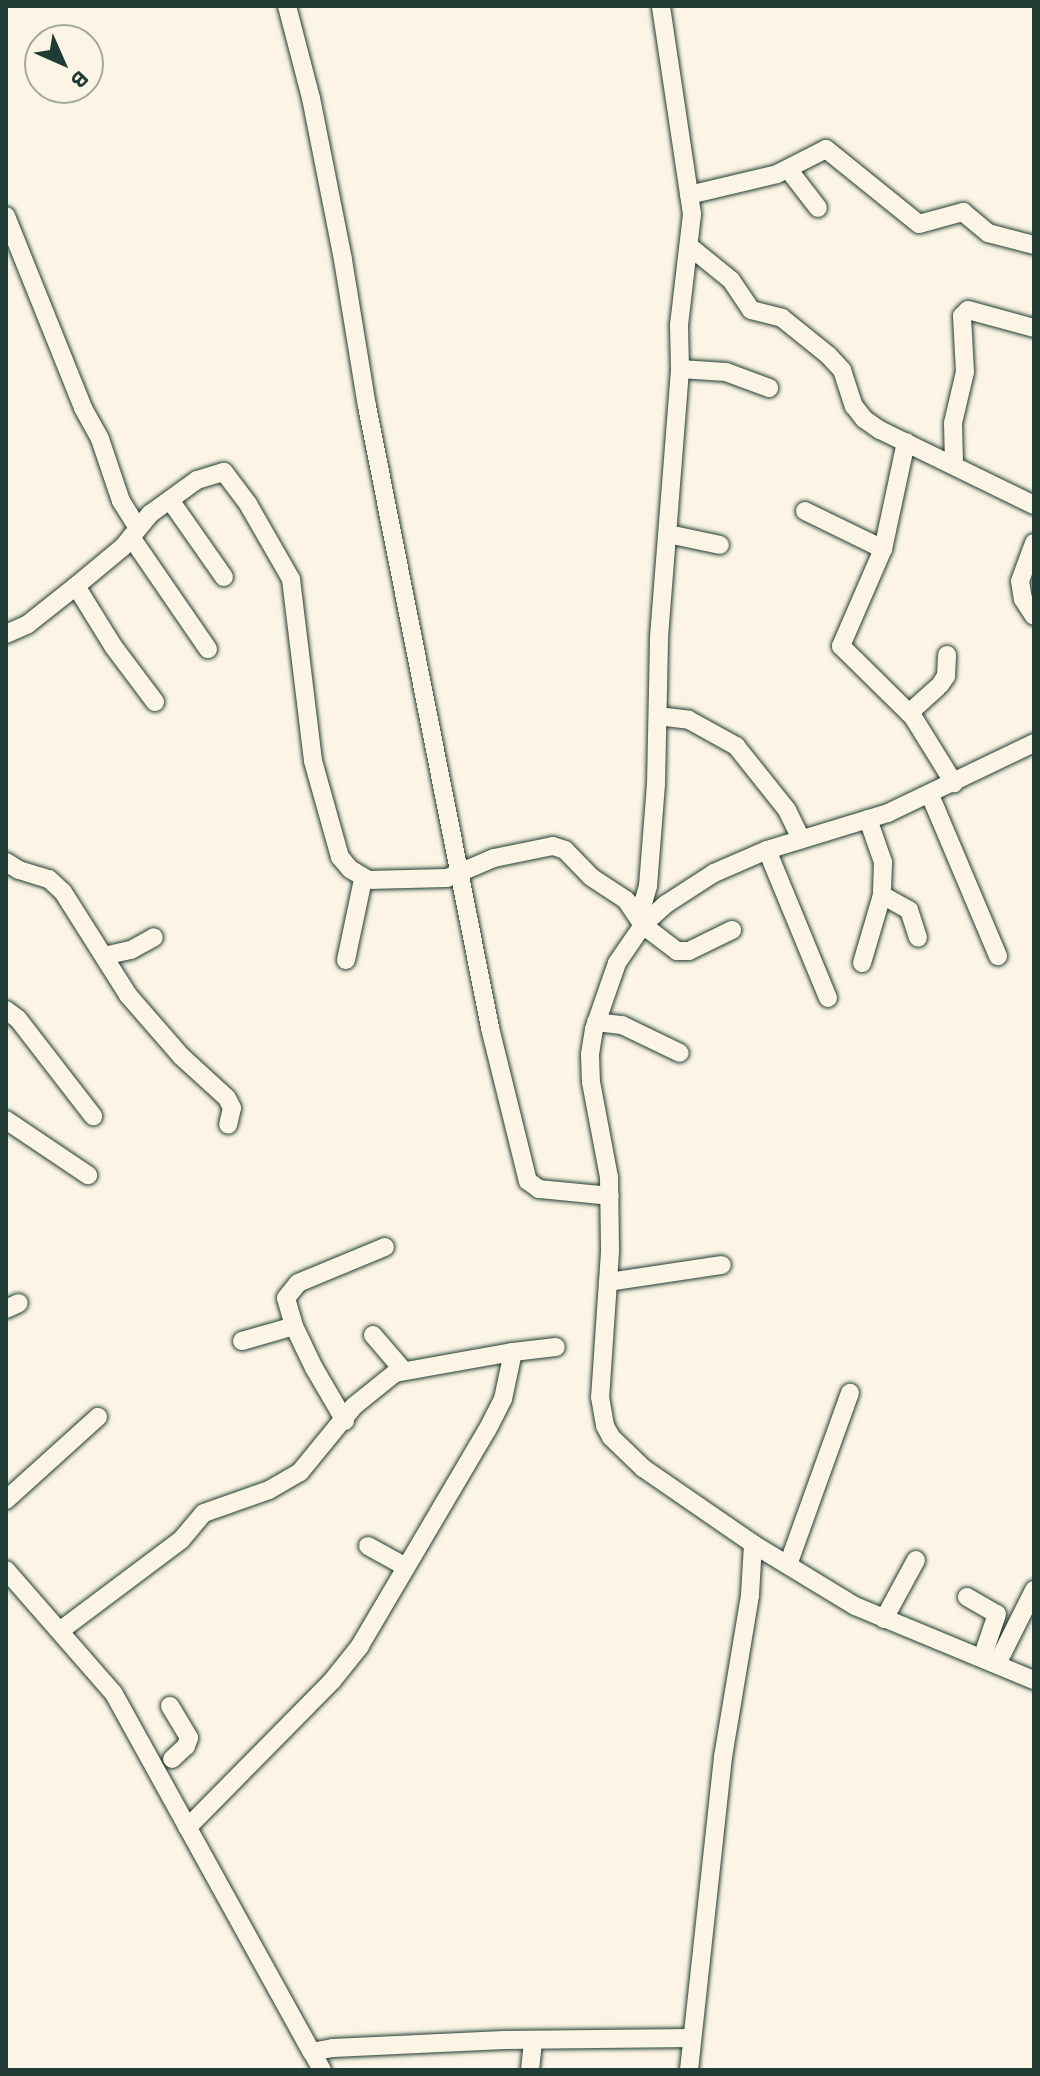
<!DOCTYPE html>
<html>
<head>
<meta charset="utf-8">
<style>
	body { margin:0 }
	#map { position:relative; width:1040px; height:2076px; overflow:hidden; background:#fcf5e5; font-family:Itim,sans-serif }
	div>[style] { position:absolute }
	.roads { filter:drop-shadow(0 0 2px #1f3d34) drop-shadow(0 0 2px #1f3d34) }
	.minor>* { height:18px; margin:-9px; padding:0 9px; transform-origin:9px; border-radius:9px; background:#fcf5e5 }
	span { translate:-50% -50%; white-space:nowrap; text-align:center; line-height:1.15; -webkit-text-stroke:8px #fcf5e5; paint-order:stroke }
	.frame { position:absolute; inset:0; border:8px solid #1f3d34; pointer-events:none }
	.north { position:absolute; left:24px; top:24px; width:80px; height:80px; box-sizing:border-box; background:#fcf5e5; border:2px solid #a4ab9e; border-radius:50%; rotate:135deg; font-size:22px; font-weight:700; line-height:32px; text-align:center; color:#1f3d34 }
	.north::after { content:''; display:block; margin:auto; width:28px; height:36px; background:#1f3d34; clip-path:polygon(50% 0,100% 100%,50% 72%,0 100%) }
</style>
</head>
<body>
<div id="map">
	<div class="roads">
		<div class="minor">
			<div style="left:287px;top:6px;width:95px;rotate:75.4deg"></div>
			<div style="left:311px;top:98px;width:165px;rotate:78.8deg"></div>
			<div style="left:343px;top:260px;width:148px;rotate:80.7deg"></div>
			<div style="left:367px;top:406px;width:634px;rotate:78.81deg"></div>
			<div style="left:490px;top:1028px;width:158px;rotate:76.1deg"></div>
			<div style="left:528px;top:1181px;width:14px;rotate:36deg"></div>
			<div style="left:539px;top:1189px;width:71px;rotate:5.6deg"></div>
			<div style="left:788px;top:169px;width:49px;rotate:52.4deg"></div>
			<div style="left:689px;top:195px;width:90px;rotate:-13.4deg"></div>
			<div style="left:777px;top:174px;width:55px;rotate:-27deg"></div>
			<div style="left:826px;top:149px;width:119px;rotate:38.9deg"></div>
			<div style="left:919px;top:224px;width:46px;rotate:-15.3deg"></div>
			<div style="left:963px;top:212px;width:33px;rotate:40deg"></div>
			<div style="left:988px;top:233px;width:48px;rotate:14.6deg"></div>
			<div style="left:6px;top:216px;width:207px;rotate:68.1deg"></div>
			<div style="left:83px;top:408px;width:35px;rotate:61deg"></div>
			<div style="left:100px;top:439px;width:65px;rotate:71.3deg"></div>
			<div style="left:121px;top:501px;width:31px;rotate:58deg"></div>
			<div style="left:689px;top:246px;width:54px;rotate:39deg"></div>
			<div style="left:731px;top:280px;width:36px;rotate:56deg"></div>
			<div style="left:751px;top:310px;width:32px;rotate:14deg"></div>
			<div style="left:782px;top:318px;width:59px;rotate:38.8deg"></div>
			<div style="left:828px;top:355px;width:21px;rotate:47deg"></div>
			<div style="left:842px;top:370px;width:38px;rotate:72deg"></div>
			<div style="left:854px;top:406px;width:16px;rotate:52deg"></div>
			<div style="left:864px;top:419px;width:19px;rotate:35deg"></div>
			<div style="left:880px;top:430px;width:171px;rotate:26deg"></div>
			<div style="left:680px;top:369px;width:46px;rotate:3.7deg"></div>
			<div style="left:726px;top:372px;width:46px;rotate:20.4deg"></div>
			<div style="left:906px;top:442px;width:109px;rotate:102.1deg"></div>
			<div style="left:883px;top:549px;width:106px;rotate:113.4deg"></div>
			<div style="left:841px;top:646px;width:101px;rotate:44.6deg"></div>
			<div style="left:913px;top:717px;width:78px;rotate:58.2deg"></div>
			<div style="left:954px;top:464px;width:41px;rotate:-91.4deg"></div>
			<div style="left:953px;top:423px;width:52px;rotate:-76.8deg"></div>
			<div style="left:965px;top:372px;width:56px;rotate:-93.1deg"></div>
			<div style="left:962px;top:316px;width:8px;rotate:-45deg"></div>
			<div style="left:968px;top:310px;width:68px;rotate:15.3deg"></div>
			<div style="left:170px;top:500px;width:94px;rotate:55deg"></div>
			<div style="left:805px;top:511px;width:87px;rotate:26deg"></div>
			<div style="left:668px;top:534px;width:53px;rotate:11.9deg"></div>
			<div style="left:131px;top:537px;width:136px;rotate:55.5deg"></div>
			<div style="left:1034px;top:543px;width:40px;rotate:110.2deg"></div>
			<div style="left:1020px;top:581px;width:18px;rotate:81deg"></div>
			<div style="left:1023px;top:599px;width:20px;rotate:57deg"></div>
			<div style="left:76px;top:586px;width:70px;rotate:58.3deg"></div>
			<div style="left:113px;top:646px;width:70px;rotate:53.1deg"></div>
			<div style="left:6px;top:634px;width:24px;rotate:-24deg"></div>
			<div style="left:28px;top:624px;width:61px;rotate:-38.4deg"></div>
			<div style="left:76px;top:586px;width:61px;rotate:-39.7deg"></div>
			<div style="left:123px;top:547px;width:43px;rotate:-50.7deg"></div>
			<div style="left:150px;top:514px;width:58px;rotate:-35.9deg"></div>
			<div style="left:197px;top:480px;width:28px;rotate:-17deg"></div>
			<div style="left:224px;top:472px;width:40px;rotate:53deg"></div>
			<div style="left:248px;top:504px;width:86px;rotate:60.2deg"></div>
			<div style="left:291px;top:579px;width:183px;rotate:83.1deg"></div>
			<div style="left:313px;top:761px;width:100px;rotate:74.3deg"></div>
			<div style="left:340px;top:857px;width:16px;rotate:50deg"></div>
			<div style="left:350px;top:869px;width:21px;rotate:31deg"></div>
			<div style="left:368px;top:880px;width:79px;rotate:-1.5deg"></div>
			<div style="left:447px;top:878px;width:51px;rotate:-23.1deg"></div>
			<div style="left:494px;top:858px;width:60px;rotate:-11.5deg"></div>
			<div style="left:553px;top:846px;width:13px;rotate:18deg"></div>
			<div style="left:565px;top:850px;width:37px;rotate:46deg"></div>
			<div style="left:591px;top:877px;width:42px;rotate:33.3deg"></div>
			<div style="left:626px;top:900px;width:30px;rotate:56deg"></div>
			<div style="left:643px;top:925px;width:43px;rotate:37.4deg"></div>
			<div style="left:677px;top:951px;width:12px"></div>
			<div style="left:689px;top:951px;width:48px;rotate:-26deg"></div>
			<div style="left:940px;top:685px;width:11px;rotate:-56deg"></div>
			<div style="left:946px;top:676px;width:21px;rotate:-87deg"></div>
			<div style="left:909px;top:713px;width:38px;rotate:-42deg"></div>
			<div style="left:658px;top:716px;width:31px;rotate:7deg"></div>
			<div style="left:689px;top:720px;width:54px;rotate:29deg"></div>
			<div style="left:736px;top:746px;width:82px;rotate:51.4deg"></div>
			<div style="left:787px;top:810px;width:32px;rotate:64deg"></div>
			<div style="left:1034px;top:743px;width:162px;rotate:154.4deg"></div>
			<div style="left:888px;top:813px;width:127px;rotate:163deg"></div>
			<div style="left:767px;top:850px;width:58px;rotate:156.5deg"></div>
			<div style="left:714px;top:873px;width:57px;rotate:147.1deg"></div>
			<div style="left:666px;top:904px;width:31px;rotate:138deg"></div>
			<div style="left:643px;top:925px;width:46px;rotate:124.4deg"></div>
			<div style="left:617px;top:963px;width:70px;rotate:109.2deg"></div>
			<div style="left:594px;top:1029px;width:26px;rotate:99deg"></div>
			<div style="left:590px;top:1055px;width:27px;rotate:88deg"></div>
			<div style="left:591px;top:1082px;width:97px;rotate:79.3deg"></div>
			<div style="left:609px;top:1177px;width:75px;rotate:89.2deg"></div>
			<div style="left:610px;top:1252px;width:145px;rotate:93.9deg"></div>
			<div style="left:600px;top:1397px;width:29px;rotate:80deg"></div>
			<div style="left:605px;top:1426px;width:13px;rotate:61deg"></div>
			<div style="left:611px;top:1437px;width:45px;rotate:44.1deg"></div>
			<div style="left:643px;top:1468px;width:134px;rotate:34.6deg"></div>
			<div style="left:753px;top:1544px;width:119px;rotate:31.3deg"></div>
			<div style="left:855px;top:1606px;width:194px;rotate:22.5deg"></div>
			<div style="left:930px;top:795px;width:175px;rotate:67.1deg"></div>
			<div style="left:868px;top:819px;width:46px;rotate:70.8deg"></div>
			<div style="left:883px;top:862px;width:33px;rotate:92deg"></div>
			<div style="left:882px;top:895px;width:31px;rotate:29deg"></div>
			<div style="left:909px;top:910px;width:29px;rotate:72deg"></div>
			<div style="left:767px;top:850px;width:160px;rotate:67.6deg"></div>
			<div style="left:6px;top:862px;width:15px;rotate:32deg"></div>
			<div style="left:19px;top:870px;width:31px;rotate:17deg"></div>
			<div style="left:49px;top:879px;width:19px;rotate:43deg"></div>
			<div style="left:63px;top:892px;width:122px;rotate:57.7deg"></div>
			<div style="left:128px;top:995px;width:81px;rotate:49deg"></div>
			<div style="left:181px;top:1056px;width:62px;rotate:42.4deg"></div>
			<div style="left:227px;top:1098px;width:11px;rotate:63deg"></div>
			<div style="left:232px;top:1108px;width:17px;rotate:103deg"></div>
			<div style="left:635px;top:912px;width:15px;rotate:-53deg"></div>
			<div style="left:644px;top:900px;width:15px;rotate:-74deg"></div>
			<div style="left:648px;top:886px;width:102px;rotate:-85.5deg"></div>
			<div style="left:656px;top:784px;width:147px;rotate:-88.8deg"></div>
			<div style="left:659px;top:637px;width:269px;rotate:-85.5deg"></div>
			<div style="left:680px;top:369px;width:44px;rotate:-91.3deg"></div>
			<div style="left:679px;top:325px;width:112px;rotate:-83.3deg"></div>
			<div style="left:692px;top:214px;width:210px;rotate:-98.5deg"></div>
			<div style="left:104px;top:956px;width:28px;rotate:-13deg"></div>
			<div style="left:131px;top:950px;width:26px;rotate:-29deg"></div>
			<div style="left:346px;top:960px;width:83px;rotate:-78.1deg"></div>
			<div style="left:862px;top:963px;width:71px;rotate:-73.6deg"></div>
			<div style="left:6px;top:1010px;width:15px;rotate:37deg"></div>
			<div style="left:18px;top:1019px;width:123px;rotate:52.3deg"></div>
			<div style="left:596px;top:1022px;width:26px;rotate:7deg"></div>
			<div style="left:622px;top:1025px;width:64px;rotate:25.8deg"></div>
			<div style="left:6px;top:1120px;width:99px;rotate:33.9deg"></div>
			<div style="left:608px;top:1282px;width:115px;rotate:-8.5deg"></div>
			<div style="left:6px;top:1309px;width:14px;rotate:-25deg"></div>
			<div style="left:373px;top:1335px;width:45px;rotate:49.5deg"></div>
			<div style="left:242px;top:1341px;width:54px;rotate:-16.1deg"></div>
			<div style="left:513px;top:1352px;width:43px;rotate:-6.6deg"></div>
			<div style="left:345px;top:1421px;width:61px;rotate:-120.3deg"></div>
			<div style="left:314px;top:1368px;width:47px;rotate:-115.5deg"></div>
			<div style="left:294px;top:1326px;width:29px;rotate:-106deg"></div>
			<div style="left:286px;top:1298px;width:19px;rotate:-51deg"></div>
			<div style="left:298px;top:1283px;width:94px;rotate:-22.5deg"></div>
			<div style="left:6px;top:1500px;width:124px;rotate:-42.1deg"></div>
			<div style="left:368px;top:1546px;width:43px;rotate:28.9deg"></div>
			<div style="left:788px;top:1565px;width:183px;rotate:-70.2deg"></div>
			<div style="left:6px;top:1570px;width:164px;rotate:48.9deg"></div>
			<div style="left:114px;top:1694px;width:409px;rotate:61.1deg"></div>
			<div style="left:967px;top:1597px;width:34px;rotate:30deg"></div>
			<div style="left:997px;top:1614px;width:46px;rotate:108.8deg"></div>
			<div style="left:884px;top:1619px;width:67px;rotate:-61.5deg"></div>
			<div style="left:61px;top:1630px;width:150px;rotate:-36.9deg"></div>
			<div style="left:181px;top:1540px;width:35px;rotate:-50deg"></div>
			<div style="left:204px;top:1513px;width:69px;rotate:-19.5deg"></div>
			<div style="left:269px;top:1490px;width:36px;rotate:-30deg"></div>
			<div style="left:300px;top:1472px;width:85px;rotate:-50.7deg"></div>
			<div style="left:354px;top:1406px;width:53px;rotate:-38.8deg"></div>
			<div style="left:395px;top:1373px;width:120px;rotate:-10.1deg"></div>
			<div style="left:513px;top:1352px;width:48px;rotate:102deg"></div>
			<div style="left:503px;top:1399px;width:35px;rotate:117deg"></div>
			<div style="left:487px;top:1430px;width:251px;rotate:120.5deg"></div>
			<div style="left:360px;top:1646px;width:45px;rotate:128.7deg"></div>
			<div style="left:332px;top:1681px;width:206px;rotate:134.6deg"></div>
			<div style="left:997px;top:1664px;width:83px;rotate:-63.4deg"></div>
			<div style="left:170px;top:1706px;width:37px;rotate:59deg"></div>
			<div style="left:189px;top:1738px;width:9px;rotate:111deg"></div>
			<div style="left:186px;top:1746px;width:19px;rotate:137deg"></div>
			<div style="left:322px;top:2070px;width:21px;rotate:-119deg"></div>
			<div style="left:312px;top:2052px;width:21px;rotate:-11deg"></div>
			<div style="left:333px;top:2048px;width:171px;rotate:-2.7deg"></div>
			<div style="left:504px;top:2040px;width:188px;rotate:-0.6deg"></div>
			<div style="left:530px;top:2070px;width:30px;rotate:-84deg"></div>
			<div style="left:689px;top:2070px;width:315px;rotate:-83.8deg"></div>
			<div style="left:723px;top:1757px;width:164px;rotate:-80.5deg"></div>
			<div style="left:750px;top:1595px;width:51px;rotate:-86.6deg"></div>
		</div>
	</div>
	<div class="frame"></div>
	<div class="north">B</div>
</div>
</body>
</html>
